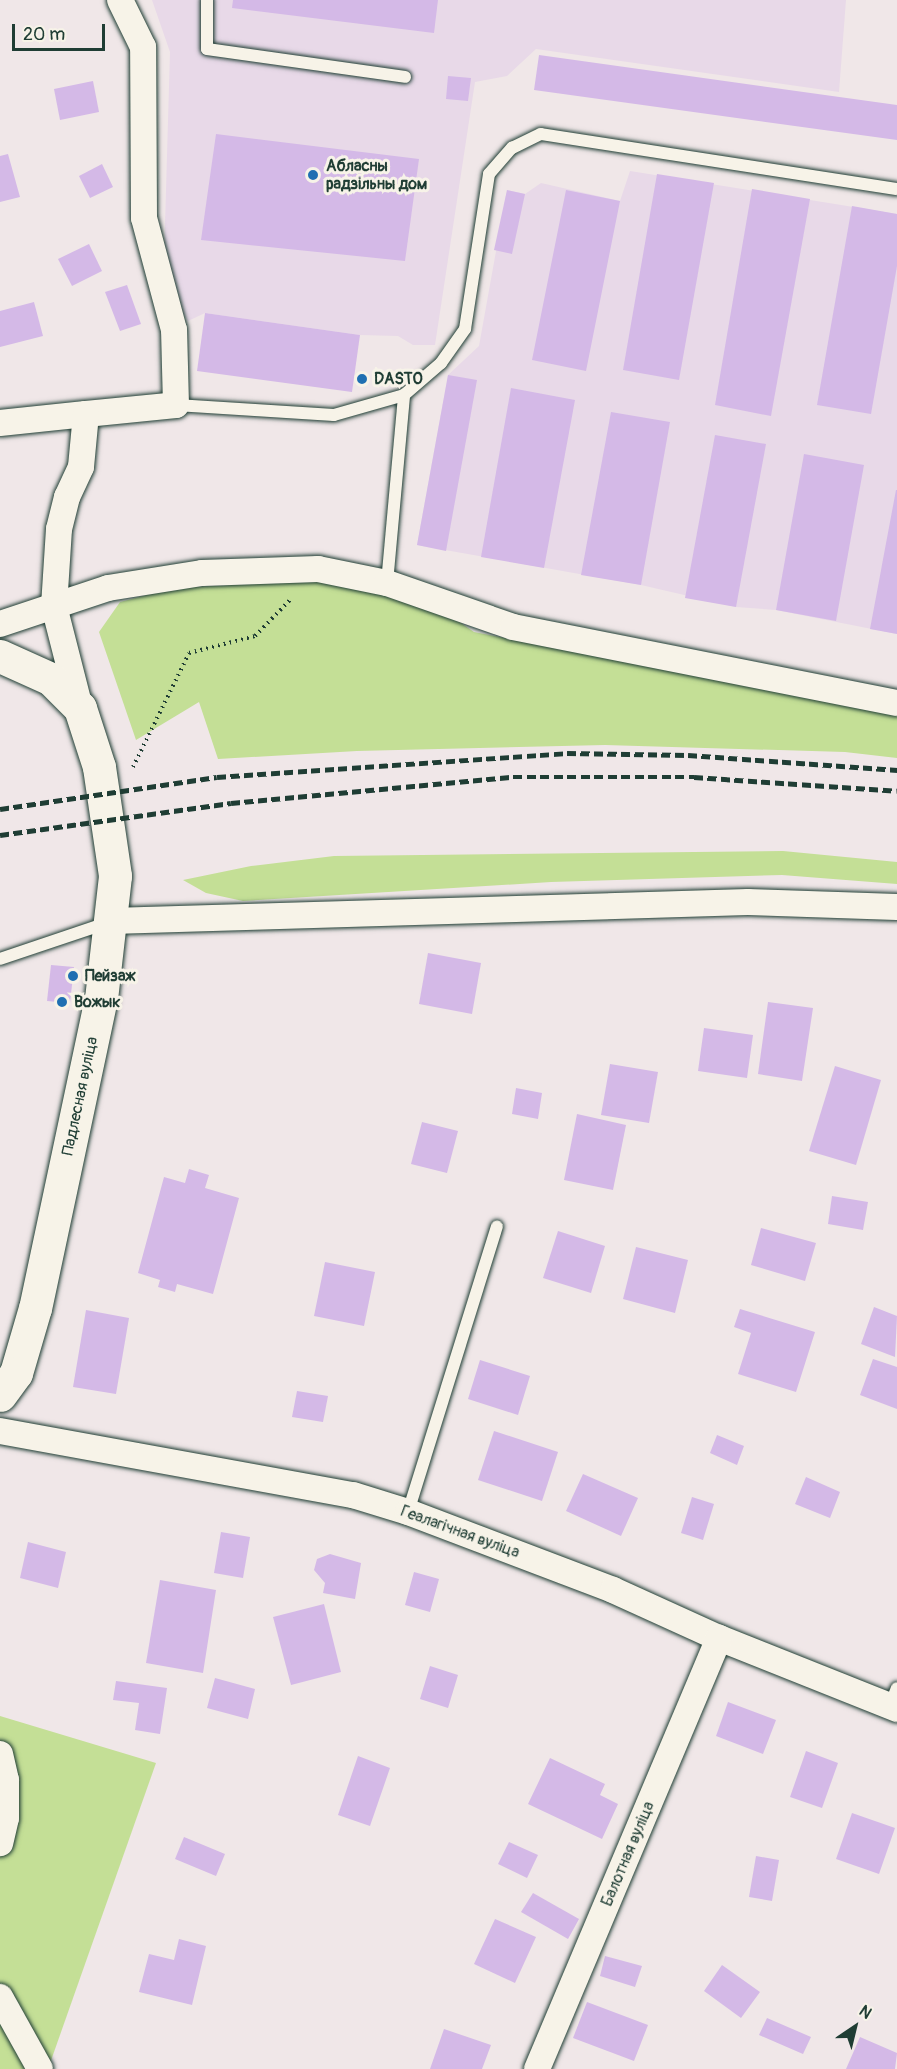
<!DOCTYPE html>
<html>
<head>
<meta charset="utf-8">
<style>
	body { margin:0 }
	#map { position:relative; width:897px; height:2069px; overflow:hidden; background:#f0e7e8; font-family:Pangolin,sans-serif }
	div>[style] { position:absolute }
	.built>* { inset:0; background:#e8d9e8 }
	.green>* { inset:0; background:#c4df96 }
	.building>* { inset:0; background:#d4b9e7 }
	.path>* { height:4px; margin-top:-2px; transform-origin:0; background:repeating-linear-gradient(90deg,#1f3d34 0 1.5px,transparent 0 6px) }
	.roads { filter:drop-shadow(0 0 2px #1f3d34) drop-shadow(0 0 2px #1f3d34) }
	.lane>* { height:12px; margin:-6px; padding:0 6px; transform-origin:6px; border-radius:6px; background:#f7f3e8 }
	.street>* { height:26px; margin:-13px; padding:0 13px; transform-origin:13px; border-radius:13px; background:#f7f3e8 }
	.secondary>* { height:33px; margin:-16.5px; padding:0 16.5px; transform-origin:16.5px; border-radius:16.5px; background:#f7f3e8 }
	.rail>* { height:4.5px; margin-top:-2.25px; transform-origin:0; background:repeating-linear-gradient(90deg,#1f3d34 0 9px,transparent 0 13.5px) }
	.dots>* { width:16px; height:16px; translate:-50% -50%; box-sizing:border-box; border:3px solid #f7f3e8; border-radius:50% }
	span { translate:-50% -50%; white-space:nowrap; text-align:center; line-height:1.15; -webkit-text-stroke:6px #f7f3e8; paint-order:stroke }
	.poi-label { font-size:16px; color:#1f3d34; font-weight:700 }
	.left { translate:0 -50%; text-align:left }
	.street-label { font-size:16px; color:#1f3d34 }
	.north { position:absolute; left:825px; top:1997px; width:60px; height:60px; -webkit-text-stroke:4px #f7f3e8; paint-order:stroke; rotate:35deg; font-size:16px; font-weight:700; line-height:24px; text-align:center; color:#1f3d34 }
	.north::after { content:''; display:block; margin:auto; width:21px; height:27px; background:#1f3d34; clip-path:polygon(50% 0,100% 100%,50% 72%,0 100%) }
	.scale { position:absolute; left:12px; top:24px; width:93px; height:27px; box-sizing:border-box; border:3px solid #1f3d34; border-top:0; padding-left:8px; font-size:18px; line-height:21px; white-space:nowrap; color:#1f3d34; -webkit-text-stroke:4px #f7f3e8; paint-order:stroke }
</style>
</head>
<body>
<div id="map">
	<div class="built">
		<div style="clip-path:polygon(152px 0,846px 0,839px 92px,536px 49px,507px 76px,475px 82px,435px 345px,413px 345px,398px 336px,360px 335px,205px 313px,188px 321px,175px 300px,164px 259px,170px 52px)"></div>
		<div style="clip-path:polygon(630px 171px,897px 214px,897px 634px,776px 610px,736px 607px,641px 585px,417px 545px,448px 375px,479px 346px,507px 190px,525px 194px,541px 183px,620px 201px)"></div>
	</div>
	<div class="green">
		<div style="clip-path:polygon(308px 581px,353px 584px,442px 610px,474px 632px,897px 714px,897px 758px,845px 752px,605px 745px,357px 751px,218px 759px,199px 702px,136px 740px,99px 632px,120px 602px,174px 588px)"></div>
		<div style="clip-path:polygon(783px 851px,897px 862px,897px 884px,782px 875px,551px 882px,243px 901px,206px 893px,183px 880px,251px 866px,334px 856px)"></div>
		<div style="clip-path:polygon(0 1716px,156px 1763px,48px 2069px,0 2069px)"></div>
	</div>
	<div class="building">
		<div style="clip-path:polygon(233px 0,438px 0,434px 33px,232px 8px)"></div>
		<div style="clip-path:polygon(539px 55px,897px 105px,897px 140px,534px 90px)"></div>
		<div style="clip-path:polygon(448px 76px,471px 78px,468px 101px,446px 99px)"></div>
		<div style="clip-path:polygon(93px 81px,99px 112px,60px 120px,54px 89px)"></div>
		<div style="clip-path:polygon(216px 134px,419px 159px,405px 261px,201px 240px)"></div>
		<div style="clip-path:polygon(8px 154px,20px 197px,0 202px,0 156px)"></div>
		<div style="clip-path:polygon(102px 164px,113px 187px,90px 198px,79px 176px)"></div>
		<div style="clip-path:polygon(657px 174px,714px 183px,679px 380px,623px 370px)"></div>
		<div style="clip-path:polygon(752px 189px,810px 199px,771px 416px,715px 405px)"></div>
		<div style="clip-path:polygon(507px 190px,525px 194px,512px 254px,494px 250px)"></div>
		<div style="clip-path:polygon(566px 190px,620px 201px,586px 371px,532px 360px)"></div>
		<div style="clip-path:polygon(852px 206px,897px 214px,897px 266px,871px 414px,817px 405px)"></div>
		<div style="clip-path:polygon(89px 244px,102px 271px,72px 286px,58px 259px)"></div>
		<div style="clip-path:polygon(127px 285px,141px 324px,120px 331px,105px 292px)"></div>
		<div style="clip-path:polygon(34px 302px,43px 336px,0 347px,0 311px)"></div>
		<div style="clip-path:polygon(205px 313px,360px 335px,352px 392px,197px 371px)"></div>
		<div style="clip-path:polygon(448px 375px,477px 380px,446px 551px,417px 545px)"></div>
		<div style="clip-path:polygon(511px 388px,575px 400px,544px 568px,481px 557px)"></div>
		<div style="clip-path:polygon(611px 412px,670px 422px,641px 585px,581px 575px)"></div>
		<div style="clip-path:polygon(715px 435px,766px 444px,736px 607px,685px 598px)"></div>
		<div style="clip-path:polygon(804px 454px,864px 465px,836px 621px,776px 610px)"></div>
		<div style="clip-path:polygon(896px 490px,897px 490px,897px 634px,870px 629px)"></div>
		<div style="clip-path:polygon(428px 953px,481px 963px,472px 1014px,419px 1004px)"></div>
		<div style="clip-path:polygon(51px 965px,74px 967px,70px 1003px,47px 1001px)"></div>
		<div style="clip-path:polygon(768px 1002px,813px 1008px,802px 1081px,758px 1074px)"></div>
		<div style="clip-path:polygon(704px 1028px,753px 1035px,747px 1078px,698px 1071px)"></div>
		<div style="clip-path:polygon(610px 1064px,658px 1072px,649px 1123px,601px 1115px)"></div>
		<div style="clip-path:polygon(835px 1066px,881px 1080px,856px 1165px,809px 1151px)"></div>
		<div style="clip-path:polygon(516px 1088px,542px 1093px,538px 1119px,512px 1114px)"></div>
		<div style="clip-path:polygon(577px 1114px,626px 1125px,613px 1190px,564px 1180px)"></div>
		<div style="clip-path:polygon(422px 1122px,458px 1131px,447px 1173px,411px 1164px)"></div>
		<div style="clip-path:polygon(189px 1169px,209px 1175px,205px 1188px,239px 1198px,213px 1294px,177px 1284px,175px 1292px,158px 1287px,160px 1280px,138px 1273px,164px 1177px,185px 1183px)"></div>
		<div style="clip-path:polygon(832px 1196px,868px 1202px,863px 1230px,828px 1224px)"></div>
		<div style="clip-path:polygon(761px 1228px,816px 1243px,805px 1281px,751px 1265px)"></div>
		<div style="clip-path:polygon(558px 1231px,605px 1246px,591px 1293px,543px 1278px)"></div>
		<div style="clip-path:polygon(636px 1247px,688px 1260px,675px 1313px,623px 1299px)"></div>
		<div style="clip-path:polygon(325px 1262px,375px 1272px,364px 1326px,314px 1316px)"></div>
		<div style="clip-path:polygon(874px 1307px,897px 1316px,895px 1357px,861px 1344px)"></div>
		<div style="clip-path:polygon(740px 1309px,815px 1332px,796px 1392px,738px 1374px,751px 1333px,734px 1327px)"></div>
		<div style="clip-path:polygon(86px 1310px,129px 1318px,116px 1394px,73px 1387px)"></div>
		<div style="clip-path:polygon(873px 1359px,897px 1367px,897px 1409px,860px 1395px)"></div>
		<div style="clip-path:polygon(480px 1360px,530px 1376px,518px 1415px,468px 1399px)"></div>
		<div style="clip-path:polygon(297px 1391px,328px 1396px,323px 1422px,292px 1417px)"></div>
		<div style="clip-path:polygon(494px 1431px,558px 1452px,542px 1501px,478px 1480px)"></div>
		<div style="clip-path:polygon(717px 1435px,744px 1446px,737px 1465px,710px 1453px)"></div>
		<div style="clip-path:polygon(583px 1474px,638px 1498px,621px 1536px,566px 1511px)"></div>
		<div style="clip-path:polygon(806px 1477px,840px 1492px,830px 1518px,795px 1504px)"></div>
		<div style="clip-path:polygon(692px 1497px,714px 1504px,703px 1540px,681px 1533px)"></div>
		<div style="clip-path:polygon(221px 1532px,250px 1537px,243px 1578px,214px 1573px)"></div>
		<div style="clip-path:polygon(28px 1542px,66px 1552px,58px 1588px,20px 1578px)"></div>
		<div style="clip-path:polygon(330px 1554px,361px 1563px,355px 1599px,323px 1593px,325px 1583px,314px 1570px,317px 1559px)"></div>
		<div style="clip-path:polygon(414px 1572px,439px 1579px,430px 1612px,405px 1605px)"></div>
		<div style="clip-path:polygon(160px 1580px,216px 1590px,203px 1673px,146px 1663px)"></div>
		<div style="clip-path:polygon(324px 1604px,341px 1672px,291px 1685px,273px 1617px)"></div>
		<div style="clip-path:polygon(430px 1666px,458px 1675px,448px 1708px,420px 1699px)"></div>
		<div style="clip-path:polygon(215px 1678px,255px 1689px,248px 1719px,207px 1708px)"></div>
		<div style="clip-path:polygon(116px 1681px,167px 1688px,160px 1734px,135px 1730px,139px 1703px,113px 1700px)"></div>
		<div style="clip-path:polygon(728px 1702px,776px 1720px,763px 1754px,716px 1736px)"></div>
		<div style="clip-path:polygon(806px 1751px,838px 1763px,822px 1808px,790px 1797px)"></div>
		<div style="clip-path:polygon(358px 1756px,390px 1768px,370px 1826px,338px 1815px)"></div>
		<div style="clip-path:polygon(550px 1758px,605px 1784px,600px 1795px,618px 1804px,602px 1839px,528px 1804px)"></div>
		<div style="clip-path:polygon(852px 1813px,895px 1828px,879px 1874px,836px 1859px)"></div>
		<div style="clip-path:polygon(184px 1837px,225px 1854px,216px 1876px,175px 1859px)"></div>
		<div style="clip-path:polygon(509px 1842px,538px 1855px,527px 1878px,498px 1864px)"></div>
		<div style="clip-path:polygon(756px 1856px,779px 1860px,772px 1901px,749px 1897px)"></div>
		<div style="clip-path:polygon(533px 1893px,579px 1919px,568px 1939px,521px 1912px)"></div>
		<div style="clip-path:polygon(495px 1919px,536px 1937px,515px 1983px,474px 1964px)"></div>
		<div style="clip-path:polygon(179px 1939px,206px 1946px,192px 2005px,139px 1992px,149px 1954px,174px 1960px)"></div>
		<div style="clip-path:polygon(605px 1956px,642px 1966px,635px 1987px,600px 1976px)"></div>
		<div style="clip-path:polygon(722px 1965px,760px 1992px,741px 2018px,704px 1991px)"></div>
		<div style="clip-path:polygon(587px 2002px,648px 2025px,634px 2061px,573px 2038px)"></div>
		<div style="clip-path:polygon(767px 2018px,811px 2037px,803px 2054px,759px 2035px)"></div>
		<div style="clip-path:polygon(444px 2029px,491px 2045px,482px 2069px,430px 2069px)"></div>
		<div style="clip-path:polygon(860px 2037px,897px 2053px,895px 2069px,846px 2069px)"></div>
	</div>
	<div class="path">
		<div style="left:133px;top:767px;width:127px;rotate:-63.8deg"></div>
		<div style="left:189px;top:653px;width:68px;rotate:-14.4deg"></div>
		<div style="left:255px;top:636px;width:52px;rotate:-45.8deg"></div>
	</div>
	<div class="roads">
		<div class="lane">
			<div style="left:207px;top:0;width:49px;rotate:90deg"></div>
			<div style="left:207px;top:49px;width:200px;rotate:8deg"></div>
			<div style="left:176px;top:405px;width:158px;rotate:3.6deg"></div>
			<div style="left:334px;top:415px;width:73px;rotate:-15.9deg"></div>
			<div style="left:404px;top:395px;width:49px;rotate:-40.9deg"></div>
			<div style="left:441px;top:363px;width:42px;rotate:-54.8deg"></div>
			<div style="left:465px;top:329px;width:157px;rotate:-81.2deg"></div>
			<div style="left:489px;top:174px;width:35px;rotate:-49deg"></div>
			<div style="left:512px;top:148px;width:32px;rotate:-26deg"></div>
			<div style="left:541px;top:134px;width:360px;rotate:8.8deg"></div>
			<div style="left:387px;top:583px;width:189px;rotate:-84.8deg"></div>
			<div style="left:0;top:959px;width:113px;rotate:-18.6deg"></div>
			<div style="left:408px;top:1512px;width:299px;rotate:-72.7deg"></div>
			<div style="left:890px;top:1706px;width:19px;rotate:-69deg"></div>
		</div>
		<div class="street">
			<div style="left:86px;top:414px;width:90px;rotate:-5.7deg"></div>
			<div style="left:176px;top:405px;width:75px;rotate:-91.5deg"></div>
			<div style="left:174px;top:330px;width:116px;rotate:-105deg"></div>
			<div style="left:144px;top:218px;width:171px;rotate:-90.3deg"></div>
			<div style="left:143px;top:47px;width:52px;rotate:-116.1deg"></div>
			<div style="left:0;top:423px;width:86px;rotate:-6deg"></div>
			<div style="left:86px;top:414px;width:53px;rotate:95.4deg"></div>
			<div style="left:81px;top:467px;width:33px;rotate:115deg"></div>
			<div style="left:67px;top:497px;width:33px;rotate:104deg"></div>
			<div style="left:59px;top:529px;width:77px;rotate:93.7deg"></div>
			<div style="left:54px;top:606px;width:105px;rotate:75.7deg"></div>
			<div style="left:0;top:624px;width:114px;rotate:-18.4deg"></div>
			<div style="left:108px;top:588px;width:95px;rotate:-9.1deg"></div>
			<div style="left:202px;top:573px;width:116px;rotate:-2deg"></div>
			<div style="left:318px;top:569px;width:70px;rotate:11.5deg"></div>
			<div style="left:387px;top:583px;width:133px;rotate:19.2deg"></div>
			<div style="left:513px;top:627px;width:391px;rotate:11.2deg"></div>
			<div style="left:111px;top:921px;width:637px;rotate:-1.71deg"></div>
			<div style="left:748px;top:902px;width:149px;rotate:1.9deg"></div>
			<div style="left:0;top:1431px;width:359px;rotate:10.3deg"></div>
			<div style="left:353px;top:1495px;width:58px;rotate:17.2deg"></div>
			<div style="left:408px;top:1512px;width:219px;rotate:20.8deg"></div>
			<div style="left:613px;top:1590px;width:116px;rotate:24.4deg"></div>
			<div style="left:719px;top:1638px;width:192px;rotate:21.7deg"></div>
			<div style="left:0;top:1754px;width:27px;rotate:77deg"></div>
			<div style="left:6px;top:1780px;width:38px;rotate:90deg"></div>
			<div style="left:6px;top:1818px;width:26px;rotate:103deg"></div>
			<div style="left:0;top:1997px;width:82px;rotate:60.9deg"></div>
			<div style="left:537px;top:2069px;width:468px;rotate:-67.1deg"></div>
		</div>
		<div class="secondary">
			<div style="left:0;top:656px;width:56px;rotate:24.3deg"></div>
			<div style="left:51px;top:679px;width:41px;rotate:45deg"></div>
			<div style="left:80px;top:708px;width:62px;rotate:72.1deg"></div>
			<div style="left:99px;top:767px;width:110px;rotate:81.6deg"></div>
			<div style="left:115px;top:876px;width:123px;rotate:96.5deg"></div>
			<div style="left:101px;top:998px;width:317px;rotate:102deg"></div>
			<div style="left:35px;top:1308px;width:68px;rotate:106.3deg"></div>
			<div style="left:16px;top:1373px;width:27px;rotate:126deg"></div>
		</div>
	</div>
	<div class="rail">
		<div style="left:0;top:809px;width:219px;rotate:-8.4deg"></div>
		<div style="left:217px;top:777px;width:351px;rotate:-3.9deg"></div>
		<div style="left:567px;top:753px;width:121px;rotate:0.9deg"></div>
		<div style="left:688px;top:755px;width:210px;rotate:4.1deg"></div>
		<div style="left:0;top:835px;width:233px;rotate:-7.9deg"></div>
		<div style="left:231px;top:803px;width:283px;rotate:-5.3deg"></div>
		<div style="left:513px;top:777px;width:181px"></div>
		<div style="left:694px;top:777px;width:203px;rotate:3.9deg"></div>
	</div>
	<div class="dots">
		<div style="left:313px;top:175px;background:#1f6fb2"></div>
		<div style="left:362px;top:379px;background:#1f6fb2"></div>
		<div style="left:73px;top:976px;background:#1f6fb2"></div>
		<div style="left:62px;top:1002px;background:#1f6fb2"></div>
	</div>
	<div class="poi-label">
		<span class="left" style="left:326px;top:175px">Абласны<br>радзільны дом</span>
		<span class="left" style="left:374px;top:379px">DASTO</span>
		<span class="left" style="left:85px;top:976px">Пейзаж</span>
		<span class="left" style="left:74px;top:1002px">Вожык</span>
	</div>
	<div class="street-label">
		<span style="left:80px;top:1096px;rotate:-78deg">Падлесная вуліца</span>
		<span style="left:460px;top:1532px;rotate:20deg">Геалагічная вуліца</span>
		<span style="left:628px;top:1854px;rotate:-67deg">Балотная вуліца</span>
	</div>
	<div class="north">N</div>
	<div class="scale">20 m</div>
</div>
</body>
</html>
